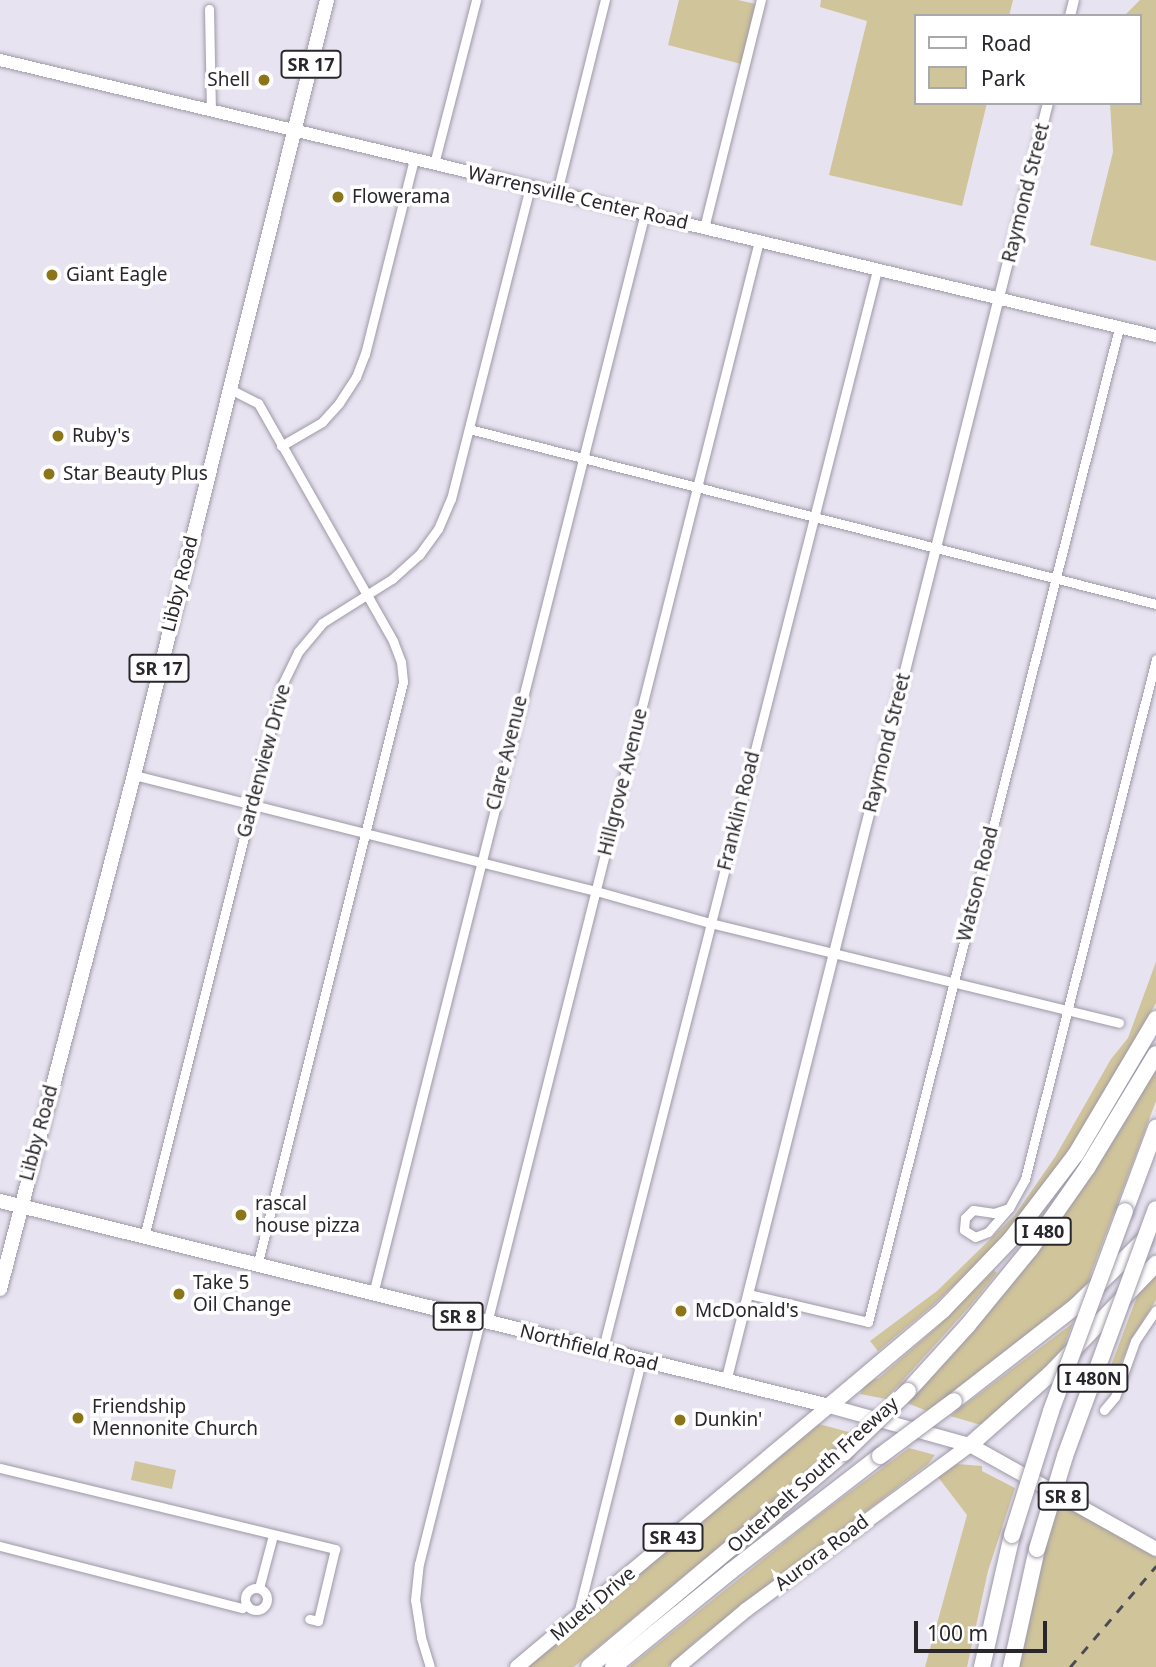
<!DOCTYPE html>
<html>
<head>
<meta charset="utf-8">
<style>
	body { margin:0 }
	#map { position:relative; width:1156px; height:1667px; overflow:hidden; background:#e8e3f1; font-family:"Noto Sans",sans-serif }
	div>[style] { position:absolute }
	.green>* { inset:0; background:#d0c49b }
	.roads { filter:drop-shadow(0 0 2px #9e99a6) drop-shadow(0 0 2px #9e99a6) }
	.minor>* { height:9px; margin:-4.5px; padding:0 4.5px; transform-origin:4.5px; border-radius:4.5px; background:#fff }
	.minor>.ring { margin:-4.5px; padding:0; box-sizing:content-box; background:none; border:9px solid #fff; border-radius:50% }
	.tertiary>* { height:10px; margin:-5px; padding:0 5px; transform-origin:5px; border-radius:5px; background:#fff }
	.secondary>* { height:12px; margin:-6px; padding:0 6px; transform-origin:6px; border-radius:6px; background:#fff }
	.primary>* { height:14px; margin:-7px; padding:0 7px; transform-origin:7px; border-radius:7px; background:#fff }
	.motorway>* { height:16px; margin:-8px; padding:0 8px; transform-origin:8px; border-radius:8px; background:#fff }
	.rail>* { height:2.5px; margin-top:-1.25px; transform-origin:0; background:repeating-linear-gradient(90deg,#4d4b52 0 9px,transparent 0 18px) }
	.bridges { filter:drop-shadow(0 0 2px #9e99a6) drop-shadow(0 0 2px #9e99a6) }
	.motorway-bridge>* { height:16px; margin:-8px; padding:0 8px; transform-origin:8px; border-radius:8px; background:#fff }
	.dots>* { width:19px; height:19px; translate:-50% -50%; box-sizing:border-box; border:4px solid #fff; border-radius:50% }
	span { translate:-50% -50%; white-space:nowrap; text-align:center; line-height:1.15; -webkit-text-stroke:7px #fff; paint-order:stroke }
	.shield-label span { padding:2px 5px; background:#fff; border:2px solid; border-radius:5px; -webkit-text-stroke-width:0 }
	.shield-label { font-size:18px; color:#29272c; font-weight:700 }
	.poi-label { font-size:19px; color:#29272c }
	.right { translate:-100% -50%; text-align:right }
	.left { translate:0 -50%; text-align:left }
	.street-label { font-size:19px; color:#29272c }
	.legend { position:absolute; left:914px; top:14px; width:228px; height:91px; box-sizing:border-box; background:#fff; border:2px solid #a9a9ab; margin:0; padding:9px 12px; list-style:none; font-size:21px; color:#29272c }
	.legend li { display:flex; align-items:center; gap:14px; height:35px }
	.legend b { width:35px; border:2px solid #a9a9ab }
	.scale { position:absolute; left:914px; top:1621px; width:133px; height:32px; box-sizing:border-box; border:4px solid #29272c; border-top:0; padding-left:9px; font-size:21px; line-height:24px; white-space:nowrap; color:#29272c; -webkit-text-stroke:5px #fff; paint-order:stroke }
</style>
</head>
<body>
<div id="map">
	<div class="green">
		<div style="clip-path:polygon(679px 0,738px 0,760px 5px,745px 65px,668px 45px)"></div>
		<div style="clip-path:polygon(821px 0,1013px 0,1009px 16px,916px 16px,916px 103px,987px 103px,962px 206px,829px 175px,867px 21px,820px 7px)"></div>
		<div style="clip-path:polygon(1140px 0,1156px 0,1156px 261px,1090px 245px,1113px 152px,1110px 103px,1140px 103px,1140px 16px,1124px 16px)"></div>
		<div style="clip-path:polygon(1156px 962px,1156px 1003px,1089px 1121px,1034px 1200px,991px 1251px,932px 1306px,878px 1351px,870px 1341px,937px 1291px,1015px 1215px,1055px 1157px,1111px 1059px,1128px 1038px)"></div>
		<div style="clip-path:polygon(1156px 1067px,1156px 1101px,1084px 1292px,927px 1411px,907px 1403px,975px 1329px,1038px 1250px,1130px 1114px)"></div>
		<div style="clip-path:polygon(994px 1270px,997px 1273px,970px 1306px,886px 1399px,860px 1394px,866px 1383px,879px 1378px,936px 1328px)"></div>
		<div style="clip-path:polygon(1156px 1272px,1156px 1300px,1130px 1342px,1108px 1393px,1101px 1392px,1141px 1286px)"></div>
		<div style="clip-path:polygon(1073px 1323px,1060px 1355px,981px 1425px,950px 1416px)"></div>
		<div style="clip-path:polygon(819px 1424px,852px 1433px,766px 1508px,574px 1667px,527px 1667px)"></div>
		<div style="clip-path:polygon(909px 1448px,935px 1455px,928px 1464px,696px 1641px,668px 1667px,629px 1667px,811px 1521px)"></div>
		<div style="clip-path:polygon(135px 1461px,176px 1470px,172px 1489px,131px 1480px)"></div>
		<div style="clip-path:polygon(957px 1464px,982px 1466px,982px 1471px,1015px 1488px,988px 1571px,967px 1667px,925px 1667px,967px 1515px,938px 1477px)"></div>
		<div style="clip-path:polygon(1051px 1489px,1156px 1549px,1156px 1667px,1011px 1667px)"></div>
	</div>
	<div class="roads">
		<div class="minor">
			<div style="left:209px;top:9px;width:101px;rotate:88.9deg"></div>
			<div style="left:434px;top:164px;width:169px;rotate:-75.6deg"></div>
			<div style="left:557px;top:192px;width:198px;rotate:-76deg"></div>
			<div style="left:704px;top:228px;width:235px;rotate:-76deg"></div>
			<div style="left:228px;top:388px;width:34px;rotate:27deg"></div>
			<div style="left:258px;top:403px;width:274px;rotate:60.4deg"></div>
			<div style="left:393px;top:641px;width:22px;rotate:69deg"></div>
			<div style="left:401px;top:662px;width:20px;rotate:84deg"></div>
			<div style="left:403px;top:682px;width:602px;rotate:104.04deg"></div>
			<div style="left:469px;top:429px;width:709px;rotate:14.29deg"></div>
			<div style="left:281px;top:446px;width:48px;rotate:-30.3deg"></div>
			<div style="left:322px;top:422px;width:25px;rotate:-48deg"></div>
			<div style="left:339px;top:403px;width:31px;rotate:-57deg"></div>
			<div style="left:356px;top:377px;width:25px;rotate:-69deg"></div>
			<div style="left:365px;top:354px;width:201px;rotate:-75.9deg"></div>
			<div style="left:134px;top:775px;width:476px;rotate:14.1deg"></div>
			<div style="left:596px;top:891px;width:118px;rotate:15.7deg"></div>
			<div style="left:710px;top:923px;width:421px;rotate:13.7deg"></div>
			<div style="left:1009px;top:1208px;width:16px;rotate:162deg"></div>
			<div style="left:994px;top:1213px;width:21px;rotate:-172deg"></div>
			<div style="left:973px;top:1210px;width:11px;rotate:135deg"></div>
			<div style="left:965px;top:1218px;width:12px;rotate:95deg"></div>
			<div style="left:964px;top:1230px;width:13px;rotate:32deg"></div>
			<div style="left:975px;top:1237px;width:14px;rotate:-21deg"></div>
			<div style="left:988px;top:1232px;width:32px;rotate:-49deg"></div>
			<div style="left:1009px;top:1208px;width:33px;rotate:-61deg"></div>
			<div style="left:1025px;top:1179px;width:536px;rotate:-75.86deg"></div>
			<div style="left:144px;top:1237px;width:569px;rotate:-75.96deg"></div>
			<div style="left:282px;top:685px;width:37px;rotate:-64deg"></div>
			<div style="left:298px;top:652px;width:38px;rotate:-50deg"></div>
			<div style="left:322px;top:623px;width:83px;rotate:-32.2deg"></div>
			<div style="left:392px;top:579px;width:36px;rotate:-42deg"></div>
			<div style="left:419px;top:555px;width:32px;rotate:-54deg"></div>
			<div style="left:438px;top:529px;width:33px;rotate:-67deg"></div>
			<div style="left:451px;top:499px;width:323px;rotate:-75.8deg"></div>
			<div style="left:373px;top:1294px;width:1115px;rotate:-75.88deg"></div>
			<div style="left:748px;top:1294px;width:123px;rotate:13.1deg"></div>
			<div style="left:868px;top:1322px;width:1025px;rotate:-75.83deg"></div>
			<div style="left:487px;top:1323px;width:1116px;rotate:-75.89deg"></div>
			<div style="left:602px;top:1352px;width:1116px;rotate:-75.74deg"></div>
			<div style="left:1104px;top:1410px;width:17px;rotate:-50deg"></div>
			<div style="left:1115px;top:1397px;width:59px;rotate:-70.3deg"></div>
			<div style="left:1135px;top:1341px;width:37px;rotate:-56deg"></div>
			<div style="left:0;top:1468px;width:345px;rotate:13.6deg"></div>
			<div style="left:335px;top:1549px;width:74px;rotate:103.3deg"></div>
			<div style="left:318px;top:1621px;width:9px;rotate:-167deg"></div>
			<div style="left:0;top:1546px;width:250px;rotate:14.4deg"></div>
			<div style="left:242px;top:1608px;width:6px;rotate:-31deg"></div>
			<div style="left:259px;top:1588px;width:55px;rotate:-75.2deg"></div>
			<div class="ring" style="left:245px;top:1588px;width:13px;height:13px"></div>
			<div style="left:578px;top:1614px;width:261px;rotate:-76deg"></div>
			<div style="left:430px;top:1667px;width:31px;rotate:-107deg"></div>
			<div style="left:421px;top:1637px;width:37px;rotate:-99deg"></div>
			<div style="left:415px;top:1600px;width:36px;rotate:-84deg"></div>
			<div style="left:419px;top:1564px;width:251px;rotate:-75.9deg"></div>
		</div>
		<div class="tertiary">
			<div style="left:1070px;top:16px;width:16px;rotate:-76deg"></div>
			<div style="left:726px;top:1382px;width:1319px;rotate:-75.87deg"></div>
		</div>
		<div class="secondary">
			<div style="left:0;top:60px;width:1188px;rotate:13.43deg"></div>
		</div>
		<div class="primary">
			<div style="left:0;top:1201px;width:854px;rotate:13.89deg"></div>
			<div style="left:829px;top:1406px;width:146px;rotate:15.5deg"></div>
			<div style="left:970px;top:1445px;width:213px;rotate:29.2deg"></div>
			<div style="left:0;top:1289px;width:531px;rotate:-75.39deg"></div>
			<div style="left:134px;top:775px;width:799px;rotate:-76.02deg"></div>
			<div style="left:517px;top:1667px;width:407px;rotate:-39.9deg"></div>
			<div style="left:678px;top:1667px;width:89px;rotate:-40deg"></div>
			<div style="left:746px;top:1610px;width:278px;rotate:-36.4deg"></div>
		</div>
		<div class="motorway">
			<div style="left:1125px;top:1211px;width:89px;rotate:-69.5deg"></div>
			<div style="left:908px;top:1391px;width:89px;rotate:-47.7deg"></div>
			<div style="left:968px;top:1325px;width:99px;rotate:-50.7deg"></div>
			<div style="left:1031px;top:1248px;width:98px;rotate:-55deg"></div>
			<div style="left:1087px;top:1168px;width:133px;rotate:-58.8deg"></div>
			<div style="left:954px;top:1401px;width:155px;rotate:-37.9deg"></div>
			<div style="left:1076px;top:1306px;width:95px;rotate:-44.1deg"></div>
			<div style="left:829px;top:1406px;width:149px;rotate:-40.1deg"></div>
			<div style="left:943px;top:1310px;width:98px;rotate:-46.2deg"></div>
			<div style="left:1011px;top:1239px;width:107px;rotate:-52.6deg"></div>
			<div style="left:1076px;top:1154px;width:157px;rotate:-59.3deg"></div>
			<div style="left:970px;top:1445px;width:107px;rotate:-41.6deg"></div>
			<div style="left:1050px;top:1374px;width:153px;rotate:-46.1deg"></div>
			<div style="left:589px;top:1667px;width:333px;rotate:-40deg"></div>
			<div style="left:613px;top:1667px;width:152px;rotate:-39.1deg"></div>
			<div style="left:731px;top:1571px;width:188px;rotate:-37.7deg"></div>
			<div style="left:982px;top:1667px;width:135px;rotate:-77.2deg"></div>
			<div style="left:1011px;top:1667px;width:121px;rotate:-77.6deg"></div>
		</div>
	</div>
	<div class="rail">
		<div style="left:1070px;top:1667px;width:133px;rotate:-49.6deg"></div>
	</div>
	<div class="bridges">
		<div class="motorway-bridge">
			<div style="left:844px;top:1453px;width:89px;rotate:-44.1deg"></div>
			<div style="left:880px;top:1456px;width:92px;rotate:-36.6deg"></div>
			<div style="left:1012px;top:1535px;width:130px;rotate:-72.5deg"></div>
			<div style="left:1051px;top:1411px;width:213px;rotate:-69.7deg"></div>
			<div style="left:1037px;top:1549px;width:97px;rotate:-73.2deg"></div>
			<div style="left:1065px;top:1456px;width:263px;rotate:-69.8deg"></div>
		</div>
	</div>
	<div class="dots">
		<div style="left:264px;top:80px;background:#8c7519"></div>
		<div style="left:338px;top:197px;background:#8c7519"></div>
		<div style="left:52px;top:275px;background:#8c7519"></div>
		<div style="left:58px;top:436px;background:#8c7519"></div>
		<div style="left:49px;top:474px;background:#8c7519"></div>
		<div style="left:241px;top:1215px;background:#8c7519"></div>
		<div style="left:179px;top:1294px;background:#8c7519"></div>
		<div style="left:681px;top:1311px;background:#8c7519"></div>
		<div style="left:78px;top:1418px;background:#8c7519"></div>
		<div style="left:680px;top:1420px;background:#8c7519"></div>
	</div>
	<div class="shield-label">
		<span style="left:311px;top:64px">SR 17</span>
		<span style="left:159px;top:668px">SR 17</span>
		<span style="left:1043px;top:1231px">I 480</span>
		<span style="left:458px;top:1316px">SR 8</span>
		<span style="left:1093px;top:1378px">I 480N</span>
		<span style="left:1063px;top:1496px">SR 8</span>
		<span style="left:673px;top:1537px">SR 43</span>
	</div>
	<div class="poi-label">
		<span class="right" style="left:250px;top:80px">Shell</span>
		<span class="left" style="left:352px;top:197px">Flowerama</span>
		<span class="left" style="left:66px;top:275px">Giant Eagle</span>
		<span class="left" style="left:72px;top:436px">Ruby's</span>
		<span class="left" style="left:63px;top:474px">Star Beauty Plus</span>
		<span class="left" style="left:255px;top:1215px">rascal<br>house pizza</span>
		<span class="left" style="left:193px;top:1294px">Take 5<br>Oil Change</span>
		<span class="left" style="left:695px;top:1311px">McDonald's</span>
		<span class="left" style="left:92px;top:1418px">Friendship<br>Mennonite Church</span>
		<span class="left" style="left:694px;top:1420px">Dunkin'</span>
	</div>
	<div class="street-label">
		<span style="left:1026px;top:193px;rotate:-76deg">Raymond Street</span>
		<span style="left:578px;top:198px;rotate:13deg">Warrensville Center Road</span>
		<span style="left:180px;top:584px;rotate:-76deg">Libby Road</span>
		<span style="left:887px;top:743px;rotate:-76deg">Raymond Street</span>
		<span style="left:507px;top:753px;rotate:-76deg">Clare Avenue</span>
		<span style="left:264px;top:761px;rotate:-75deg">Gardenview Drive</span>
		<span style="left:623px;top:782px;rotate:-76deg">Hillgrove Avenue</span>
		<span style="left:739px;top:811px;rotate:-76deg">Franklin Road</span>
		<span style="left:978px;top:884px;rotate:-76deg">Watson Road</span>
		<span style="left:39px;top:1133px;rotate:-75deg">Libby Road</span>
		<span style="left:589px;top:1348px;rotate:14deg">Northfield Road</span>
		<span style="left:813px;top:1475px;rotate:-42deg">Outerbelt South Freeway</span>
		<span style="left:822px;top:1553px;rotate:-37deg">Aurora Road</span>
		<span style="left:593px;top:1604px;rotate:-40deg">Mueti Drive</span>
	</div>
	<ul class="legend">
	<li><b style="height:9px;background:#fff"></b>Road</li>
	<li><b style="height:19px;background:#d0c49b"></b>Park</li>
	</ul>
	<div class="scale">100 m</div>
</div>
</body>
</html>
